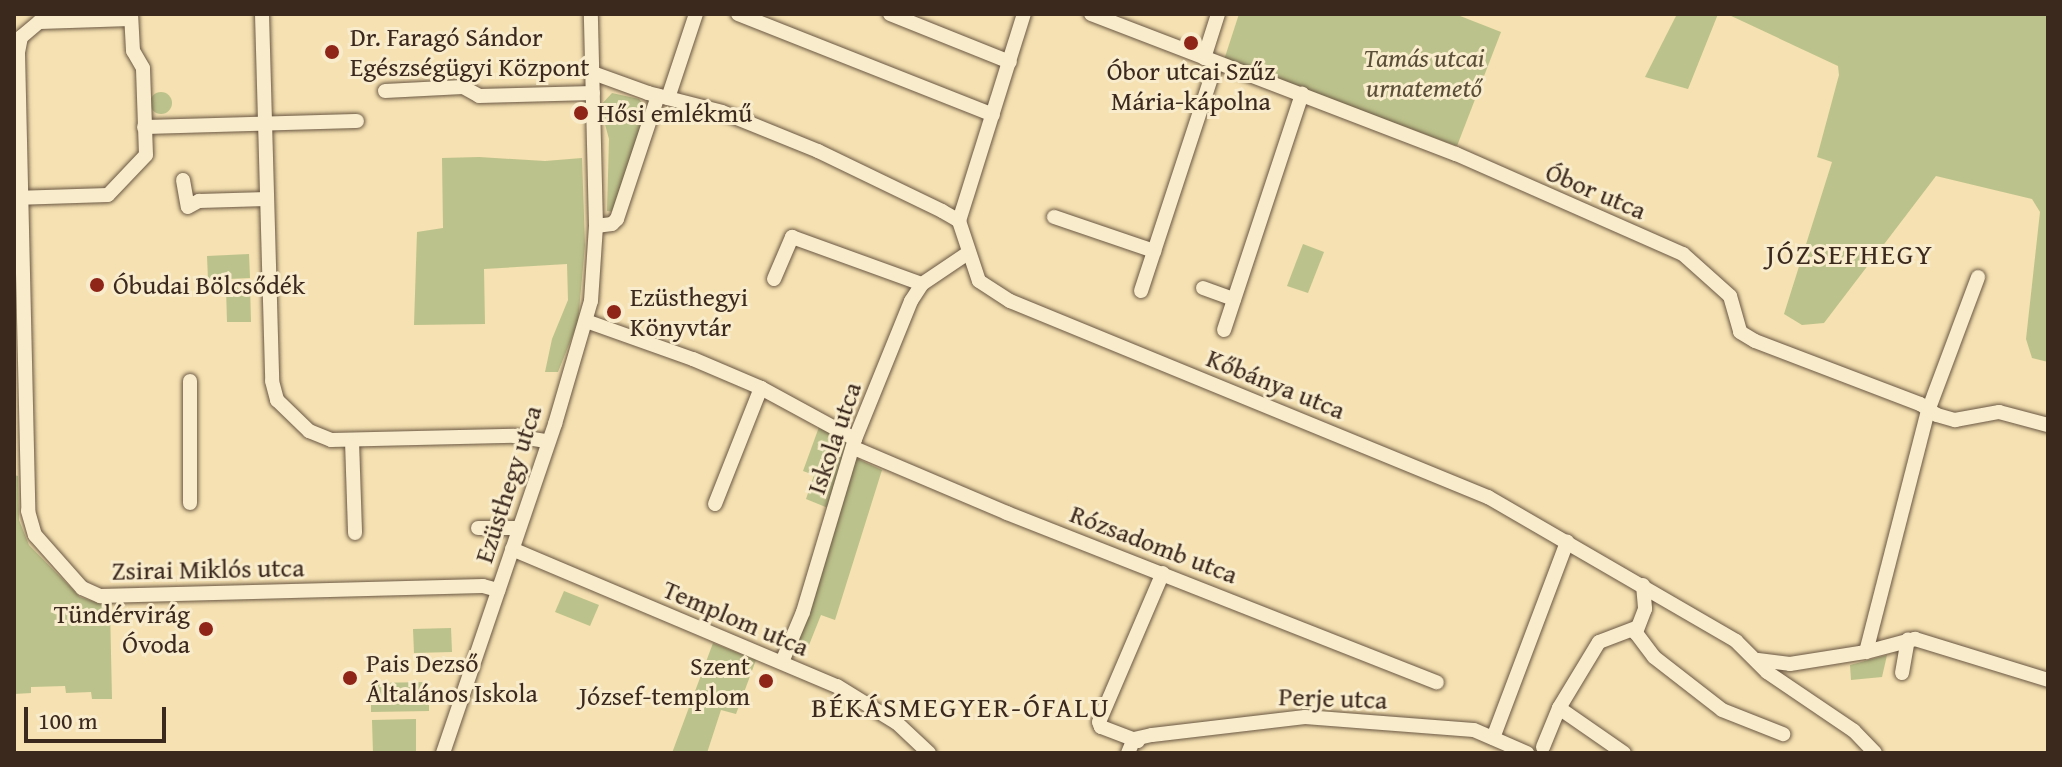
<!DOCTYPE html>
<html>
<head>
<meta charset="utf-8">
<style>
	body { margin:0 }
	#map { position:relative; width:2062px; height:767px; overflow:hidden; background:#f5e1b1; font-family:"Gentium Book Plus",serif }
	div>[style] { position:absolute }
	.green>* { inset:0; background:#bcc28b }
	.round { border-radius:50% }
	.roads { filter:drop-shadow(0 0 2px #6a5743) drop-shadow(0 0 2px #6a5743) }
	.minor>* { height:14px; margin:-7px; padding:0 7px; transform-origin:7px; border-radius:7px; background:#f8eccc }
	.dots>* { width:22px; height:22px; translate:-50% -50%; box-sizing:border-box; border:4px solid #f8eccc; border-radius:50% }
	span { translate:-50% -50%; white-space:nowrap; text-align:center; line-height:1.15; -webkit-text-stroke:6px #f8eccc; paint-order:stroke }
	.poi-label { font-size:26px; color:#3c291e }
	.left { translate:0 -50%; text-align:left }
	.right { translate:-100% -50%; text-align:right }
	.park-label { font-size:26px; color:#5c4f39; font-style:italic }
	.street-label { font-size:26px; color:#3c291e }
	.neighbourhood-label { font-size:28px; color:#3c291e; letter-spacing:2px }
	.frame { position:absolute; inset:0; border:16px solid #3c291e; pointer-events:none }
	.scale { position:absolute; left:24px; top:707px; width:142px; height:36px; box-sizing:border-box; border:4px solid #3c291e; border-top:0; padding-left:10px; font-size:24px; line-height:28px; white-space:nowrap; color:#3c291e; -webkit-text-stroke:6px #f8eccc; paint-order:stroke }
</style>
</head>
<body>
<div id="map">
	<div class="green">
		<div style="clip-path:polygon(1239px 14px,1455px 14px,1501px 32px,1457px 146px,1224px 60px)"></div>
		<div style="clip-path:polygon(1677px 14px,1718px 14px,1688px 89px,1645px 77px)"></div>
		<div style="clip-path:polygon(1727px 14px,2048px 14px,2048px 362px,2032px 358px,2026px 339px,2040px 212px,2032px 199px,1936px 176px,1824px 323px,1802px 325px,1784px 314px,1832px 162px,1817px 157px,1839px 75px,1838px 66px)"></div>
		<div class="round" style="left:150px;top:92px;width:22px;height:22px"></div>
		<div style="clip-path:polygon(612px 93px,639px 99px,646px 107px,647px 117px,616px 212px,607px 211px,609px 139px,600px 106px)"></div>
		<div style="clip-path:polygon(479px 157px,545px 161px,582px 158px,585px 245px,578px 322px,558px 372px,545px 372px,552px 339px,568px 300px,567px 264px,484px 269px,485px 324px,414px 325px,417px 232px,443px 228px,442px 158px)"></div>
		<div style="clip-path:polygon(1303px 244px,1324px 252px,1308px 293px,1287px 286px)"></div>
		<div style="clip-path:polygon(249px 254px,250px 278px,208px 280px,207px 256px)"></div>
		<div style="clip-path:polygon(250px 286px,251px 322px,227px 322px,226px 287px)"></div>
		<div style="clip-path:polygon(819px 427px,849px 443px,828px 508px,806px 499px,814px 475px,803px 471px)"></div>
		<div style="clip-path:polygon(856px 458px,882px 470px,835px 620px,821px 615px,809px 645px,797px 641px,812px 604px)"></div>
		<div style="clip-path:polygon(14px 475px,18px 476px,19px 520px,29px 545px,80px 597px,110px 607px,112px 699px,92px 699px,91px 692px,66px 693px,65px 686px,31px 687px,31px 693px,14px 694px)"></div>
		<div style="clip-path:polygon(564px 591px,599px 605px,590px 626px,555px 612px)"></div>
		<div style="clip-path:polygon(451px 628px,452px 652px,414px 653px,413px 629px)"></div>
		<div style="clip-path:polygon(713px 643px,756px 660px,736px 714px,721px 710px,707px 753px,672px 753px)"></div>
		<div style="clip-path:polygon(1887px 655px,1882px 677px,1851px 680px,1850px 665px)"></div>
		<div style="clip-path:polygon(429px 682px,429px 711px,371px 712px,371px 683px)"></div>
		<div style="clip-path:polygon(416px 719px,416px 753px,373px 753px,372px 720px)"></div>
	</div>
	<div class="roads">
		<div class="minor">
			<div style="left:262px;top:14px;width:367px;rotate:88.4deg"></div>
			<div style="left:272px;top:381px;width:20px;rotate:75deg"></div>
			<div style="left:277px;top:400px;width:45px;rotate:44.1deg"></div>
			<div style="left:309px;top:431px;width:24px;rotate:22deg"></div>
			<div style="left:331px;top:440px;width:183px;rotate:-1.3deg"></div>
			<div style="left:514px;top:436px;width:33px;rotate:9deg"></div>
			<div style="left:738px;top:14px;width:274px;rotate:21.6deg"></div>
			<div style="left:890px;top:14px;width:129px;rotate:21.8deg"></div>
			<div style="left:1091px;top:14px;width:391px;rotate:21deg"></div>
			<div style="left:1456px;top:154px;width:248px;rotate:23.8deg"></div>
			<div style="left:1683px;top:254px;width:63px;rotate:41.8deg"></div>
			<div style="left:1730px;top:296px;width:37px;rotate:74deg"></div>
			<div style="left:1740px;top:332px;width:17px;rotate:31deg"></div>
			<div style="left:1755px;top:341px;width:177px;rotate:20.9deg"></div>
			<div style="left:1920px;top:404px;width:20px;rotate:33deg"></div>
			<div style="left:1937px;top:415px;width:19px;rotate:16deg"></div>
			<div style="left:1955px;top:420px;width:45px;rotate:-10.3deg"></div>
			<div style="left:1999px;top:412px;width:51px;rotate:14.9deg"></div>
			<div style="left:39px;top:22px;width:23px;rotate:140deg"></div>
			<div style="left:21px;top:37px;width:16px;rotate:101deg"></div>
			<div style="left:18px;top:53px;width:458px;rotate:88.7deg"></div>
			<div style="left:28px;top:511px;width:25px;rotate:74deg"></div>
			<div style="left:35px;top:535px;width:71px;rotate:48.4deg"></div>
			<div style="left:82px;top:588px;width:20px;rotate:24deg"></div>
			<div style="left:100px;top:596px;width:383px;rotate:-1.5deg"></div>
			<div style="left:483px;top:586px;width:16px;rotate:15deg"></div>
			<div style="left:39px;top:22px;width:92px;rotate:-1.9deg"></div>
			<div style="left:1204px;top:58px;width:46px;rotate:-72.3deg"></div>
			<div style="left:593px;top:73px;width:59px;rotate:20deg"></div>
			<div style="left:648px;top:93px;width:76px;rotate:14.4deg"></div>
			<div style="left:722px;top:112px;width:104px;rotate:22.1deg"></div>
			<div style="left:818px;top:151px;width:138px;rotate:25.8deg"></div>
			<div style="left:942px;top:211px;width:20px;rotate:30deg"></div>
			<div style="left:959px;top:221px;width:63px;rotate:71.6deg"></div>
			<div style="left:979px;top:281px;width:37px;rotate:33deg"></div>
			<div style="left:1010px;top:301px;width:517px;rotate:22.3deg"></div>
			<div style="left:1488px;top:497px;width:287px;rotate:30.1deg"></div>
			<div style="left:1736px;top:641px;width:44px;rotate:45deg"></div>
			<div style="left:1767px;top:672px;width:105px;rotate:34.1deg"></div>
			<div style="left:1854px;top:731px;width:30px;rotate:46deg"></div>
			<div style="left:385px;top:91px;width:78px;rotate:-2.9deg"></div>
			<div style="left:463px;top:87px;width:18px;rotate:29deg"></div>
			<div style="left:479px;top:96px;width:114px;rotate:-1.5deg"></div>
			<div style="left:668px;top:98px;width:89px;rotate:-71.6deg"></div>
			<div style="left:144px;top:127px;width:213px;rotate:-1.6deg"></div>
			<div style="left:183px;top:180px;width:27px;rotate:80deg"></div>
			<div style="left:188px;top:207px;width:13px;rotate:-29deg"></div>
			<div style="left:199px;top:201px;width:68px;rotate:-1.7deg"></div>
			<div style="left:14px;top:198px;width:94px;rotate:-1.8deg"></div>
			<div style="left:108px;top:195px;width:55px;rotate:-46.5deg"></div>
			<div style="left:146px;top:155px;width:87px;rotate:-92deg"></div>
			<div style="left:143px;top:68px;width:20px;rotate:-120deg"></div>
			<div style="left:133px;top:51px;width:37px;rotate:-93deg"></div>
			<div style="left:1054px;top:217px;width:106px;rotate:18.8deg"></div>
			<div style="left:959px;top:221px;width:217px;rotate:-72.6deg"></div>
			<div style="left:596px;top:226px;width:16px;rotate:-7deg"></div>
			<div style="left:612px;top:224px;width:7px;rotate:-45deg"></div>
			<div style="left:617px;top:219px;width:130px;rotate:-71.6deg"></div>
			<div style="left:774px;top:279px;width:46px;rotate:-66.8deg"></div>
			<div style="left:792px;top:237px;width:138px;rotate:19.9deg"></div>
			<div style="left:1203px;top:288px;width:33px;rotate:20deg"></div>
			<div style="left:1141px;top:291px;width:240px;rotate:-71.8deg"></div>
			<div style="left:586px;top:321px;width:114px;rotate:19.6deg"></div>
			<div style="left:693px;top:359px;width:74px;rotate:23.1deg"></div>
			<div style="left:761px;top:388px;width:107px;rotate:28.5deg"></div>
			<div style="left:1224px;top:330px;width:249px;rotate:-71.7deg"></div>
			<div style="left:352px;top:441px;width:92px;rotate:88.1deg"></div>
			<div style="left:854px;top:448px;width:166px;rotate:23deg"></div>
			<div style="left:1007px;top:513px;width:462px;rotate:21.5deg"></div>
			<div style="left:190px;top:503px;width:122px;rotate:-90deg"></div>
			<div style="left:715px;top:504px;width:125px;rotate:-68.4deg"></div>
			<div style="left:478px;top:528px;width:41px"></div>
			<div style="left:512px;top:549px;width:353px;rotate:22.9deg"></div>
			<div style="left:837px;top:686px;width:70px;rotate:31.7deg"></div>
			<div style="left:897px;top:723px;width:44px;rotate:43.2deg"></div>
			<div style="left:1643px;top:585px;width:24px;rotate:85deg"></div>
			<div style="left:1645px;top:609px;width:26px;rotate:111deg"></div>
			<div style="left:1636px;top:633px;width:30px;rotate:53deg"></div>
			<div style="left:1654px;top:657px;width:86px;rotate:37.9deg"></div>
			<div style="left:1722px;top:710px;width:66px;rotate:21.5deg"></div>
			<div style="left:1866px;top:652px;width:249px;rotate:-75.6deg"></div>
			<div style="left:1928px;top:411px;width:143px;rotate:-69.5deg"></div>
			<div style="left:1758px;top:660px;width:32px;rotate:7deg"></div>
			<div style="left:1790px;top:664px;width:77px;rotate:-9deg"></div>
			<div style="left:1866px;top:652px;width:51px;rotate:-14.9deg"></div>
			<div style="left:1915px;top:639px;width:139px;rotate:17.1deg"></div>
			<div style="left:782px;top:662px;width:54px;rotate:-67.2deg"></div>
			<div style="left:803px;top:612px;width:181px;rotate:-73.3deg"></div>
			<div style="left:855px;top:439px;width:149px;rotate:-67.9deg"></div>
			<div style="left:911px;top:301px;width:20px;rotate:-57deg"></div>
			<div style="left:922px;top:284px;width:55px;rotate:-34deg"></div>
			<div style="left:1902px;top:673px;width:34px;rotate:-80deg"></div>
			<div style="left:1559px;top:708px;width:79px;rotate:34.7deg"></div>
			<div style="left:1493px;top:738px;width:210px;rotate:-69.3deg"></div>
			<div style="left:1138px;top:741px;width:40px;rotate:-159deg"></div>
			<div style="left:1101px;top:727px;width:5px;rotate:-112deg"></div>
			<div style="left:1099px;top:722px;width:162px;rotate:-66.8deg"></div>
			<div style="left:1543px;top:747px;width:42px;rotate:-67.7deg"></div>
			<div style="left:1559px;top:708px;width:77px;rotate:-58.8deg"></div>
			<div style="left:1599px;top:642px;width:40px;rotate:-21deg"></div>
			<div style="left:443px;top:753px;width:348px;rotate:-71.2deg"></div>
			<div style="left:555px;top:424px;width:128px;rotate:-73.7deg"></div>
			<div style="left:591px;top:301px;width:75px;rotate:-86.2deg"></div>
			<div style="left:596px;top:226px;width:212px;rotate:-91.4deg"></div>
			<div style="left:1128px;top:753px;width:15px;rotate:-67deg"></div>
			<div style="left:1134px;top:739px;width:18px;rotate:-13deg"></div>
			<div style="left:1152px;top:735px;width:154px;rotate:-6.7deg"></div>
			<div style="left:1305px;top:717px;width:169px;rotate:4.4deg"></div>
			<div style="left:1474px;top:730px;width:58px;rotate:23.5deg"></div>
		</div>
	</div>
	<div class="dots">
		<div style="left:1191px;top:43px;background:#8f2418"></div>
		<div style="left:332px;top:52px;background:#8f2418"></div>
		<div style="left:581px;top:113px;background:#8f2418"></div>
		<div style="left:97px;top:285px;background:#8f2418"></div>
		<div style="left:614px;top:312px;background:#8f2418"></div>
		<div style="left:206px;top:629px;background:#8f2418"></div>
		<div style="left:350px;top:678px;background:#8f2418"></div>
		<div style="left:766px;top:681px;background:#8f2418"></div>
	</div>
	<div class="poi-label">
		<span class="left" style="left:350px;top:52px">Dr. Faragó Sándor<br>Egészségügyi Központ</span>
		<span style="left:1191px;top:86px">Óbor utcai Szűz<br>Mária-kápolna</span>
		<span class="left" style="left:597px;top:113px">Hősi emlékmű</span>
		<span class="left" style="left:113px;top:285px">Óbudai Bölcsődék</span>
		<span class="left" style="left:630px;top:312px">Ezüsthegyi<br>Könyvtár</span>
		<span class="right" style="left:190px;top:629px">Tündérvirág<br>Óvoda</span>
		<span class="left" style="left:366px;top:678px">Pais Dezső<br>Általános Iskola</span>
		<span class="right" style="left:750px;top:681px">Szent<br>József-templom</span>
	</div>
	<div class="park-label">
		<span style="left:1424px;top:73px">Tamás utcai<br>urnatemető</span>
	</div>
	<div class="street-label">
		<span style="left:1596px;top:191px;rotate:23deg">Óbor utca</span>
		<span style="left:1276px;top:384px;rotate:22deg">Kőbánya utca</span>
		<span style="left:834px;top:438px;rotate:-71deg">Iskola utca</span>
		<span style="left:508px;top:484px;rotate:-72deg">Ezüsthegy utca</span>
		<span style="left:1154px;top:544px;rotate:21deg">Rózsadomb utca</span>
		<span style="left:208px;top:569px;rotate:-1deg">Zsirai Miklós utca</span>
		<span style="left:736px;top:618px;rotate:23deg">Templom utca</span>
		<span style="left:1333px;top:698px;rotate:2deg">Perje utca</span>
	</div>
	<div class="neighbourhood-label">
		<span style="left:1850px;top:254px">JÓZSEFHEGY</span>
		<span style="left:961px;top:707px">BÉKÁSMEGYER-ÓFALU</span>
	</div>
	<div class="frame"></div>
	<div class="scale">100 m</div>
</div>
</body>
</html>
